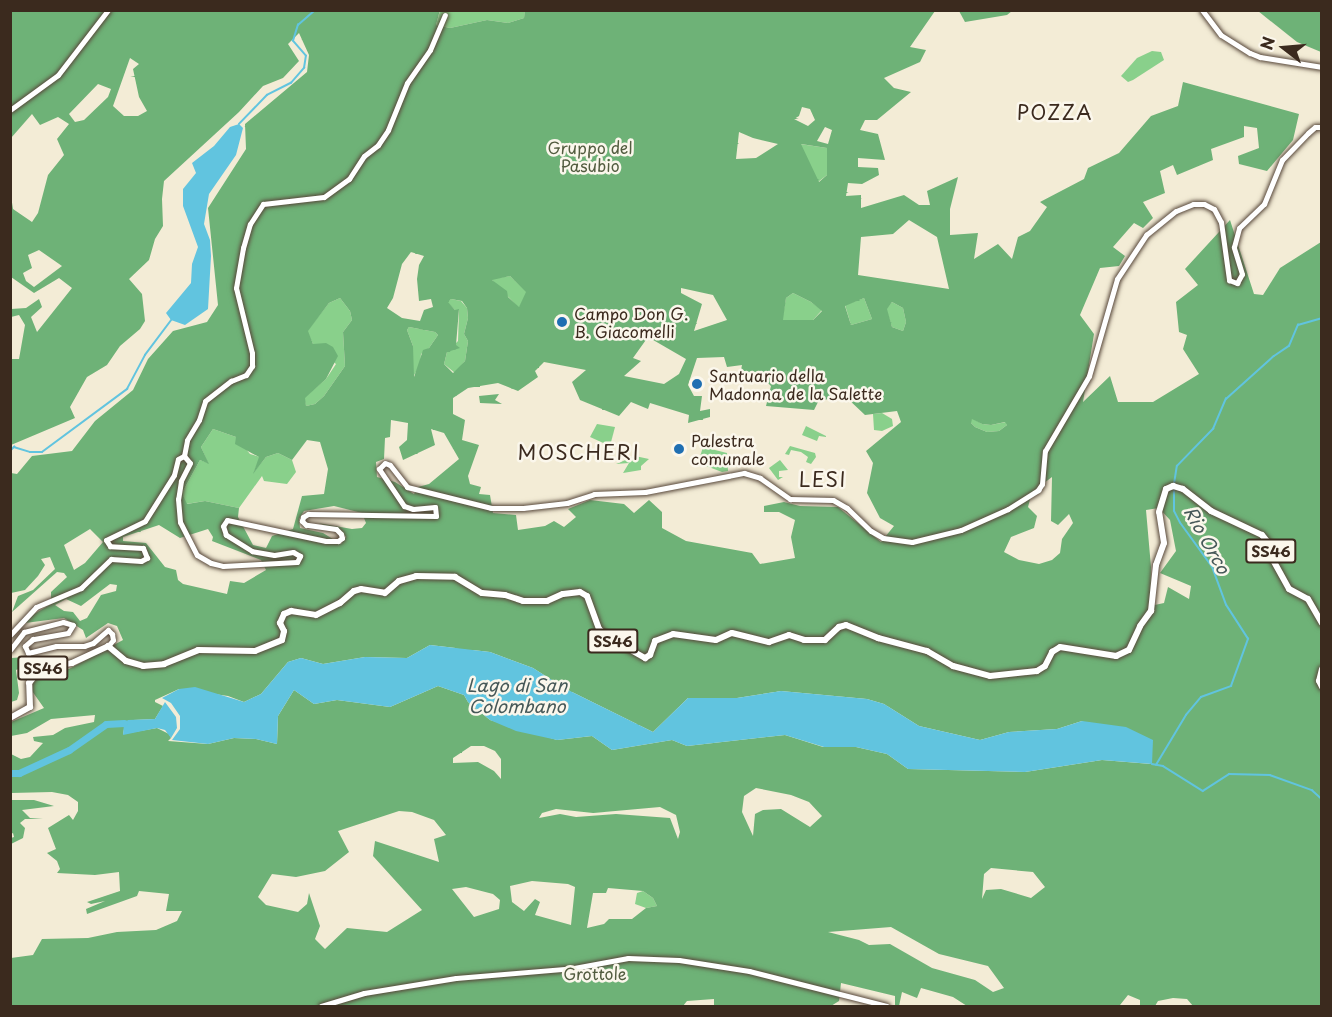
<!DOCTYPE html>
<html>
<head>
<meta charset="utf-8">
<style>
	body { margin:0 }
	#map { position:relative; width:1332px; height:1017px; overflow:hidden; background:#f3ecd6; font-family:"Playpen Sans",sans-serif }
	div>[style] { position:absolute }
	.green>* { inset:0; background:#89d08b }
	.forest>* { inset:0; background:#6eb277 }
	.water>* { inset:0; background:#61c4df }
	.stream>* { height:1.5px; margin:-0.75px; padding:0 0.75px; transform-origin:0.75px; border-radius:0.75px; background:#61c4df }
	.river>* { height:7px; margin:-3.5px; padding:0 3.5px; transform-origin:3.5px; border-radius:3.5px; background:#61c4df }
	.roads { filter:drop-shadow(0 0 2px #57473a) drop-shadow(0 0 2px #57473a) }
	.secondary>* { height:5px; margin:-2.5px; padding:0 2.5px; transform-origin:2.5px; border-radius:2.5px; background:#fff }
	.primary>* { height:6px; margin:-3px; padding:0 3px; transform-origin:3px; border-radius:3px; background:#fff }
	.dots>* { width:16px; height:16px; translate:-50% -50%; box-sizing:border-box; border:3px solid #fbf7ec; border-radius:50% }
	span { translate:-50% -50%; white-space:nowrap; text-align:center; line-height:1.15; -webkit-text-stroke:5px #fbf7ec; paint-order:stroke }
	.shield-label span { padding:2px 4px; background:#fbf7ec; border:2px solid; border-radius:4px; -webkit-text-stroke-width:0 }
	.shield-label { font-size:15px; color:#3b2a1e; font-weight:700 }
	.park-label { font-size:16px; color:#525c3f }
	.poi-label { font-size:16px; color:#3b2a1e }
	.left { translate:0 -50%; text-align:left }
	.water-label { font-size:18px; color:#465858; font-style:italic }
	.quarter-label { font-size:20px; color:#3b2a1e; letter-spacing:1.5px }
	.frame { position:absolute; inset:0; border:12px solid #3b2a1e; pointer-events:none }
	.north { position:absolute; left:1254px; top:18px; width:60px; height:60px; -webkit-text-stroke:4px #fbf7ec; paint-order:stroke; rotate:286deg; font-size:16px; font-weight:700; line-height:24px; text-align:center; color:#3b2a1e }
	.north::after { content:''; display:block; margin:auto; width:21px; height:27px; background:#3b2a1e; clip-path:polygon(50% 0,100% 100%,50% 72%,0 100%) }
</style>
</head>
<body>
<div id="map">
	<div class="green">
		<div style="clip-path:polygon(440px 11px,525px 11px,524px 18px,508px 23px,487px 20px,450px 28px,436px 25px)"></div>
		<div style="clip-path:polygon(1152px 51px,1161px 52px,1164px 60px,1133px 80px,1128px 82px,1121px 76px,1137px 58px)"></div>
		<div style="clip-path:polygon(800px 144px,827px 148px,827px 175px,818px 182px)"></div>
		<div style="clip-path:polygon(510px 276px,527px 292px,519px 308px,491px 279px)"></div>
		<div style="clip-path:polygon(793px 293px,811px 302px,822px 310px,813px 320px,782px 320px,786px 298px)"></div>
		<div style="clip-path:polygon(340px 298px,350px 311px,352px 320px,343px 332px,345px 366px,324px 396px,315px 404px,306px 406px,304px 398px,326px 379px,336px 364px,313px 344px,307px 331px,329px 303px)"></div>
		<div style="clip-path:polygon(864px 298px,872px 319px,851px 325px,845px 305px)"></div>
		<div style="clip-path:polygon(451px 299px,461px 301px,467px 308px,468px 318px,464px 334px,468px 341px,465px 361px,455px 373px,444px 364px,447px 352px,458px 341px,459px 310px,455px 310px,447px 302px)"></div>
		<div style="clip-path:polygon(892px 302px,903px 308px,906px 322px,903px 331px,892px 327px,886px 309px)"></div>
		<div style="clip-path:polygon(409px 327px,435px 332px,438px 335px,429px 348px,421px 354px,420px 365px,413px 377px,413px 346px,407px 330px)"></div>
		<div style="clip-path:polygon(882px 413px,892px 419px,893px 426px,882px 431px,874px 430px,873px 414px)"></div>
		<div style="clip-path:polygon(972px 418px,982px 424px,991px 425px,1006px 422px,1007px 425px,999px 431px,987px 432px,975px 427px,970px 422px)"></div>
		<div style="clip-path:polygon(597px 424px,615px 427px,610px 446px,590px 437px)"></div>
		<div style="clip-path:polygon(806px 426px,826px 436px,826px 437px,819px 436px,817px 441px,802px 435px)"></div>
		<div style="clip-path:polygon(213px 429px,236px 437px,250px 454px,260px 457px,254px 472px,266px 457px,278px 453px,292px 460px,296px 472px,287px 484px,264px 481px,262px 476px,239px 508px,205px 501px,186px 504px,182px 493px,200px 460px,208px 463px,201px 447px)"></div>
		<div style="clip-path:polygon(790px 446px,815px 453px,816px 457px,811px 464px,806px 462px,808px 457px,801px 452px,791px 450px,789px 455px,785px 454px)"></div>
		<div style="clip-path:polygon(703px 447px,727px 453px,728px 471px,722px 472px,698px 463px)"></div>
		<div style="clip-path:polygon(635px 456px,649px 459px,641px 466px,641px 470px,623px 473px,629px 463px,616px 464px)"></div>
		<div style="clip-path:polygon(780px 460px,788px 470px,779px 471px,779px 477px,783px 477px,778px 480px,769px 468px)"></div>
		<div style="clip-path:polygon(643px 891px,653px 898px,657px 906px,646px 908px,635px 904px,637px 893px)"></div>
	</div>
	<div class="forest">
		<div style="clip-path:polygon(evenodd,440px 10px,436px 25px,450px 28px,487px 20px,508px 23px,524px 18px,525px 10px,935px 11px,910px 47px,926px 50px,920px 62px,884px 78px,894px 88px,911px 92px,877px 120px,865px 120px,860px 130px,878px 134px,885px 160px,858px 158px,858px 167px,878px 168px,879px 175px,862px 184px,848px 183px,846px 196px,861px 195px,861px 208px,904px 195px,919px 205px,930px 205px,927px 191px,958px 177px,950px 209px,950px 235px,978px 233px,974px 259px,998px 244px,1012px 259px,1018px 237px,1030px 231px,1047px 207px,1040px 202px,1084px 179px,1088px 168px,1119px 153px,1151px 116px,1178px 106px,1183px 82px,1299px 114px,1293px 140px,1267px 171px,1239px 164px,1238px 156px,1259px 148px,1257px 128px,1244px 126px,1244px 137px,1211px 149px,1213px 160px,1177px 175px,1173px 165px,1160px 171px,1165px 193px,1143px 202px,1153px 218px,1143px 228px,1134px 223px,1113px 247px,1125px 256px,1119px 266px,1100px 268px,1080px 315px,1094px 334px,1083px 402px,1110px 376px,1118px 402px,1153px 402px,1199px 374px,1183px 349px,1187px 335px,1179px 332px,1176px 302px,1198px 285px,1185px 269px,1230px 220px,1254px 294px,1263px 295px,1280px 268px,1321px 242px,1321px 1006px,1193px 1006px,1187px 999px,1173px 998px,1158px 1001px,1155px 1006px,1140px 1006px,1140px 1000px,1128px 995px,1120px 1005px,1122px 1006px,967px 1006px,953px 997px,921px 988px,917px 998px,902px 992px,899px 1006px,895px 1005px,895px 996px,841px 983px,839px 1001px,831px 1006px,720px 1006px,714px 1005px,714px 999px,687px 1001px,683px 1006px,11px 1006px,11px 958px,33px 955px,42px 939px,88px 938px,117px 932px,156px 930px,177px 921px,182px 911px,166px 911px,169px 894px,139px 891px,137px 896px,87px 914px,86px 909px,105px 901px,91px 904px,87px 902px,120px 891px,119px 872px,95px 875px,57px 873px,60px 869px,57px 861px,47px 853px,56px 849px,48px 828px,69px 815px,73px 820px,78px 811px,78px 802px,68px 795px,52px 792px,11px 793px,11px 754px,21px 759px,30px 757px,43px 743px,34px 741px,33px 737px,53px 735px,65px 728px,94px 722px,95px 715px,51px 719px,27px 733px,11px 736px,11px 722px,44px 708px,32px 691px,33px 682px,40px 673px,51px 668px,69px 669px,123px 640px,117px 626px,108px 623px,86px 638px,83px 630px,64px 618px,25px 623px,29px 617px,51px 604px,51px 592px,67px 577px,64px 573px,57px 572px,12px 612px,18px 596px,33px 590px,55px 569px,50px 557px,41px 559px,45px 565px,38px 576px,25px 590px,11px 593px,11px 473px,17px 474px,32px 456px,72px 451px,95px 421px,133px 390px,148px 359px,173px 331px,207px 322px,218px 305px,208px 208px,246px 149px,245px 124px,307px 72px,309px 55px,299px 33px,288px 44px,299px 61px,283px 78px,263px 86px,239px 112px,164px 181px,162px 199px,163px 226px,155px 239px,149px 260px,129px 279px,142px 294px,145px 321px,140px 329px,120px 346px,107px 365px,87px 377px,70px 407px,75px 418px,11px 445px,11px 359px,19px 359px,25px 325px,19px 315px,11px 317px,11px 309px,26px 308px,39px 299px,42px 307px,31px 317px,37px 332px,72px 288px,59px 278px,34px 293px,11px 277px,11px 196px,13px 209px,32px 222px,38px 213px,48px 175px,64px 155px,57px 139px,69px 124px,58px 117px,40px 125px,32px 114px,11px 138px,10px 11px,440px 10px,130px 58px,139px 64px,133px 69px,139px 97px,147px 111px,138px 116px,124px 116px,113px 106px,130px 58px,440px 10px,98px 84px,111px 89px,108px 97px,84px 120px,75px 122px,69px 114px,98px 84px,440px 10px,802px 107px,810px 109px,815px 120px,808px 126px,794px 119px,799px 116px,802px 107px,440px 10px,825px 127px,832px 130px,828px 144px,817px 141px,825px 127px,440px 10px,739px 132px,753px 138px,778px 144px,756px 158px,736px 159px,739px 132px,440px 10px,801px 144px,827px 148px,827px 175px,819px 182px,801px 144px,440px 10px,909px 220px,937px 237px,949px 289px,858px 275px,861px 237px,893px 234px,909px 220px,440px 10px,39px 250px,62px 266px,34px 287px,26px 281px,23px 273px,32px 268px,28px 255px,39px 250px,440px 10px,411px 252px,424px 256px,419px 265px,417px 279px,419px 301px,431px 299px,433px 307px,424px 310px,420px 321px,402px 318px,387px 308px,393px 298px,402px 264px,411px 252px,440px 10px,510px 276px,526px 292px,519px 307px,508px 297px,507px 291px,492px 280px,510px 276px,440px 10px,681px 288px,713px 295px,727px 320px,694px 331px,702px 304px,681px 293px,681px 288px,440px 10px,793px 293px,811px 302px,822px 311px,813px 320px,783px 320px,786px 298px,793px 293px,440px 10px,340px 298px,350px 311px,352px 320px,343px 332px,345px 366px,324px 396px,315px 404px,306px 406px,305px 398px,326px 379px,338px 356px,333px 347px,326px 343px,313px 344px,308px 331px,329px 303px,340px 298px,440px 10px,864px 298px,872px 319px,851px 325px,845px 306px,864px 298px,440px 10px,451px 299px,462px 301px,467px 308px,468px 318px,464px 334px,468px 341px,465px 361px,453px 373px,444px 364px,447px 352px,460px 348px,456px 345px,459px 309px,455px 310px,448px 302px,451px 299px,440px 10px,892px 302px,903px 308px,906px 322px,903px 331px,892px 327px,887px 309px,892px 302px,440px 10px,409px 327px,435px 332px,438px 335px,429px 348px,423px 350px,414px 377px,413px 346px,407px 330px,409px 327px,440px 10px,648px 337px,686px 359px,679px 374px,664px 384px,624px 376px,641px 361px,633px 358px,648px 337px,440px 10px,724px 357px,727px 367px,742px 365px,741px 370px,747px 376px,759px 375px,771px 386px,766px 406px,814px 410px,819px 400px,847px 398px,865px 415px,897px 411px,901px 422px,866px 451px,873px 463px,867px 493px,880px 518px,894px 526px,881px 542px,838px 507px,800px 506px,784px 502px,764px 506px,764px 512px,779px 512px,795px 520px,791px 537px,795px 558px,760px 564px,752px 553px,686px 541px,662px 528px,662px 512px,649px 500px,634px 513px,624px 504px,590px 500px,568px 509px,576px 517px,564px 527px,554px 521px,545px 526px,518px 530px,516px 515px,493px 513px,490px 495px,479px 494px,481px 487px,470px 484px,468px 476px,479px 445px,462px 440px,465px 420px,453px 414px,453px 398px,468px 388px,498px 383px,518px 391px,538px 377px,535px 371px,544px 362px,586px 370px,572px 382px,580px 400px,619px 416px,631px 402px,648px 409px,650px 403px,689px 415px,688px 423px,710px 417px,710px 409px,700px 411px,702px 396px,694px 396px,688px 385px,697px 358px,724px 357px,440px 10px,972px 419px,982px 424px,991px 425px,1005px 422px,1007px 425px,999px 431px,987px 432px,975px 427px,971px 423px,972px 419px,440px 10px,391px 420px,408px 423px,407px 440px,399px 447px,403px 460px,435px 445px,431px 429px,444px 433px,459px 459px,429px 484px,418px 487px,414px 494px,395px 482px,377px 477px,376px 462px,384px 459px,385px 438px,390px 437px,391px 420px,440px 10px,213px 429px,236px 437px,235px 444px,259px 457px,253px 474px,266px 457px,278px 453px,292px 460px,307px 440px,320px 442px,328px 469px,324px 494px,302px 496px,293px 529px,272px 536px,266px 548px,253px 545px,238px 517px,239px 508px,205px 501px,187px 504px,182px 493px,200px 460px,209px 464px,201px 447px,213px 429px,440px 10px,1052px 477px,1051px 521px,1058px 525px,1069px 514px,1073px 523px,1062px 539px,1060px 553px,1052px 560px,1039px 564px,1019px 560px,1004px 552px,1011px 537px,1034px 528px,1037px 516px,1028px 507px,1032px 492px,1052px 477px,440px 10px,334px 506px,362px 513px,366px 523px,362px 528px,352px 529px,318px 523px,342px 531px,346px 537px,341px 544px,323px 533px,300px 528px,299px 519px,304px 511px,334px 506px,440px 10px,1159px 508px,1170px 520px,1176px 551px,1160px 573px,1191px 586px,1189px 599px,1168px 587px,1164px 603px,1150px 606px,1151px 567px,1146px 510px,1159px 508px,440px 10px,159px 525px,180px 538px,208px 529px,213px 537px,212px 541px,261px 560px,266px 570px,244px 583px,230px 581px,227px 594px,183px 584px,178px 580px,176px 570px,165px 567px,146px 543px,123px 541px,123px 537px,159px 525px,440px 10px,90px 529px,103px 542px,85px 563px,74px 570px,64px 545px,90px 529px,440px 10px,110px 584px,117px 585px,116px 591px,101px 595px,87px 618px,80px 621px,73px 612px,64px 611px,55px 605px,66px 599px,81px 606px,110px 584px,440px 10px,430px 645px,490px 652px,533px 668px,566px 689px,653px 732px,688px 698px,737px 698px,781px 691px,867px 699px,884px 704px,919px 726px,980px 740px,1009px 732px,1057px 729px,1082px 721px,1151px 764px,1102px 760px,1025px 772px,908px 769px,887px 754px,856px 747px,823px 747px,785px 735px,687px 746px,672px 740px,612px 750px,592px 736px,557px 740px,490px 720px,468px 702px,464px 695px,438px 686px,390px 707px,337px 700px,314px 704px,294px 690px,278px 716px,277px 744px,256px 739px,234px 738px,208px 744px,168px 741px,171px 738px,169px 734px,157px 728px,123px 734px,124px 729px,133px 720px,155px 719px,163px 706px,155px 702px,155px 700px,179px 689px,228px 696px,244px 702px,261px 694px,288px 662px,301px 658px,323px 664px,365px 657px,407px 658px,430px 645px,440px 10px,471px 746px,484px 746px,495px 751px,501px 759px,501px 779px,494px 771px,478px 762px,453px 763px,453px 758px,471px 746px,440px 10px,756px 788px,791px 795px,809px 802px,822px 816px,810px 827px,781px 809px,763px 810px,755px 814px,753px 836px,742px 812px,744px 796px,756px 788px,440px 10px,660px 807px,676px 815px,680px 832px,678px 839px,670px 818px,616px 814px,576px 817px,560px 814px,539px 818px,542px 813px,556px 809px,593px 813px,660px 807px,440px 10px,399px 811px,412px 812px,434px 820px,446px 835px,434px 839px,439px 862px,375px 841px,373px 856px,422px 910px,387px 932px,347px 928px,325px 949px,315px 939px,320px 926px,309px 893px,307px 904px,298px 912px,266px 905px,258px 897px,272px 874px,296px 877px,325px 871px,349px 852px,338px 831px,399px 811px,440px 10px,991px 868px,1033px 872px,1045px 887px,1031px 898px,1001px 889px,986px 890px,982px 899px,984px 874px,991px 868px,440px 10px,532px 881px,568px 884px,575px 887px,571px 925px,535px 915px,540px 902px,535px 899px,524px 911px,512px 902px,510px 886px,532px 881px,440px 10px,466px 887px,493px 894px,500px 900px,499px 909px,474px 917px,452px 889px,466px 887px,440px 10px,608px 888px,643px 891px,653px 898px,657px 906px,646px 908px,632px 919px,609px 919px,604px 924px,587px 928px,593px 893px,606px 893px,608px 888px,440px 10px,891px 927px,939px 954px,988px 966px,1004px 988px,993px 992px,975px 980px,932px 968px,890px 944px,869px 945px,859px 940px,828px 932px,891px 927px)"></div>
		<div style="clip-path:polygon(959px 11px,1012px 11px,1007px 15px,965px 22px)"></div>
		<div style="clip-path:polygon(1258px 11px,1321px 11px,1321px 52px,1297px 42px)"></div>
		<div style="clip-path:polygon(499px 394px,495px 400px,502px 404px,480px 403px,479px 396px)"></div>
		<div style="clip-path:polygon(26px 657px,32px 663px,16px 670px,19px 693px,17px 700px,11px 702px,11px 658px)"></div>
		<div style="clip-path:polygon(10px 800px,34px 800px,54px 806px,22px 810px,30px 818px,43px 819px,25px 819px,20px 823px,25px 828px,23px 838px,11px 844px,11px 838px,14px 837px,13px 833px,11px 834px)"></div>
	</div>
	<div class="water">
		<div style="clip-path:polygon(239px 124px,243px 128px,236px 155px,209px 194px,204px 224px,210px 240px,211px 256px,208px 309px,185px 325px,171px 320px,166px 313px,191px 283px,192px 264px,198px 247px,183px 206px,183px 189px,196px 173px,192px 163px,214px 146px,230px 127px)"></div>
		<div style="clip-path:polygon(430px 645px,490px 652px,533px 668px,566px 689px,653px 732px,688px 698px,737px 698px,781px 691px,867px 699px,884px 704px,919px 726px,980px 740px,1009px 732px,1057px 729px,1082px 721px,1126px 727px,1153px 740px,1152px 764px,1102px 760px,1025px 772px,908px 769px,887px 754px,856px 747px,824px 747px,785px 735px,687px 746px,672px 740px,612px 750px,592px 736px,557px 740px,516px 731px,490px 720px,468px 702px,464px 695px,438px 686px,390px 707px,337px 700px,314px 704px,294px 690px,278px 716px,277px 744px,256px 739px,234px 738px,208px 744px,172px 740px,180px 729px,180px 716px,171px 703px,162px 698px,179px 689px,195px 687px,244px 702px,261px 694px,288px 662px,301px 658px,323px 664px,365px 657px,407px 658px)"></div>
		<div style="clip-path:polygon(165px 702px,176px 717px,177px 728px,171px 738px,165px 730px,157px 728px,123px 735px,124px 723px,128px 720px,155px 719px)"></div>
	</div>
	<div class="stream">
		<div style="left:239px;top:124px;width:40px;rotate:-46deg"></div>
		<div style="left:267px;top:95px;width:27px;rotate:-27deg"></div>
		<div style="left:291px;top:83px;width:20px;rotate:-49deg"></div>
		<div style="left:304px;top:68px;width:12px;rotate:-81deg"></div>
		<div style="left:306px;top:56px;width:20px;rotate:-131deg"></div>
		<div style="left:293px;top:41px;width:17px;rotate:-73deg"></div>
		<div style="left:298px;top:25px;width:23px;rotate:-41deg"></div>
		<div style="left:10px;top:451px;width:6px;rotate:-45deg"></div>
		<div style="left:14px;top:447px;width:17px;rotate:17deg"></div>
		<div style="left:30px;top:452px;width:12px"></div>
		<div style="left:42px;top:452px;width:106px;rotate:-36.5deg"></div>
		<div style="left:127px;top:389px;width:38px;rotate:-62deg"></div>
		<div style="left:145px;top:355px;width:45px;rotate:-53.1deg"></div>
		<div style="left:1174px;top:484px;width:18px;rotate:-81deg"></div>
		<div style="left:1177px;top:466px;width:52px;rotate:-45.8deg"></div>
		<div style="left:1213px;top:429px;width:33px;rotate:-67deg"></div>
		<div style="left:1226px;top:399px;width:64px;rotate:-41.9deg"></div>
		<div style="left:1274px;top:356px;width:18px;rotate:-34deg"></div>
		<div style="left:1289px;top:346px;width:23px;rotate:-67deg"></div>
		<div style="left:1298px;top:325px;width:25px;rotate:-16deg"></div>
		<div style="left:1152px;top:764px;width:11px;rotate:10deg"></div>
		<div style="left:1163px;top:766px;width:47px;rotate:32deg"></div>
		<div style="left:1203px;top:791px;width:31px;rotate:-33deg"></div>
		<div style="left:1229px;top:774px;width:41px;rotate:1.4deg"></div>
		<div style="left:1270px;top:775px;width:45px;rotate:19.7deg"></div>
		<div style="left:1312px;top:790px;width:13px;rotate:42deg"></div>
		<div style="left:1156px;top:765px;width:58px;rotate:-59deg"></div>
		<div style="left:1186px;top:715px;width:23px;rotate:-50deg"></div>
		<div style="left:1201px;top:697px;width:32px;rotate:-20deg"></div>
		<div style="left:1231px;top:686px;width:50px;rotate:-70.1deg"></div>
		<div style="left:1248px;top:639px;width:40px;rotate:-122.9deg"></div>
		<div style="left:1226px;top:605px;width:40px;rotate:-110.2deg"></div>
		<div style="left:1212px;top:567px;width:54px;rotate:-126deg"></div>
		<div style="left:1180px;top:523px;width:13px;rotate:-117deg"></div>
		<div style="left:1174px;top:511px;width:22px;rotate:-90deg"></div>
	</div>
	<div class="river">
		<div style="left:10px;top:773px;width:9px"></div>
		<div style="left:19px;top:773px;width:55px;rotate:-24.7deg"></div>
		<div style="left:69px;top:750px;width:45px;rotate:-35.1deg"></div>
		<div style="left:106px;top:724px;width:18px;rotate:-3deg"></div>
	</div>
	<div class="roads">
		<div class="secondary">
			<div style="left:1202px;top:10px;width:31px;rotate:53deg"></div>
			<div style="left:1221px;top:35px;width:34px;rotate:32deg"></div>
			<div style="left:1250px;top:53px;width:11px;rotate:22deg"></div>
			<div style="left:1260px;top:57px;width:63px;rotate:9.2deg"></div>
			<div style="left:10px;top:110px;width:59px;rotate:-36.1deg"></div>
			<div style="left:58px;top:75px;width:82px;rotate:-52.4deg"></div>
			<div style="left:184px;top:456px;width:16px;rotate:-79deg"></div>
			<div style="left:187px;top:440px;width:23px;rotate:-59deg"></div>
			<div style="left:199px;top:420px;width:20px;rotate:-72deg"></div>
			<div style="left:205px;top:401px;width:33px;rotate:-38deg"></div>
			<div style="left:231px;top:381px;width:16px;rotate:-22deg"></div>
			<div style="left:246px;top:375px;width:11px;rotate:-56deg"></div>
			<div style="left:252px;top:366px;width:13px;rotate:-90deg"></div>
			<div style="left:252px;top:353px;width:67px;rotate:-103.8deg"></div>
			<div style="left:236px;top:288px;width:41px;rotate:-80.1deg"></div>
			<div style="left:243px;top:248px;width:25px;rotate:-74deg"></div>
			<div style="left:250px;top:224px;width:24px;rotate:-57deg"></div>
			<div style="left:263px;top:204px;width:61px;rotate:-6.5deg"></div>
			<div style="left:324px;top:197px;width:31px;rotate:-36deg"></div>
			<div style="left:349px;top:179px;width:27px;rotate:-57deg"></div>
			<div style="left:364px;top:156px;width:18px;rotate:-38deg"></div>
			<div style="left:378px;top:145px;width:18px;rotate:-56deg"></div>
			<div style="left:388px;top:130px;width:51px;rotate:-68deg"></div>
			<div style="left:407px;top:83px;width:40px;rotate:-55.1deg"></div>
			<div style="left:430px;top:50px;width:38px;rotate:-67deg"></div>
			<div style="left:10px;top:635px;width:38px;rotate:-47deg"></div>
			<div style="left:36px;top:607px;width:49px;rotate:-22.9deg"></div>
			<div style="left:81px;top:588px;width:42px;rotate:-44deg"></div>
			<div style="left:111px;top:559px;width:30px;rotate:4deg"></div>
			<div style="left:141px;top:561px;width:7px;rotate:-27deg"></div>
			<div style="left:147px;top:558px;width:11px;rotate:-112deg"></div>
			<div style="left:143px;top:548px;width:33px;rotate:-177deg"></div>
			<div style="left:110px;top:546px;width:7px;rotate:-124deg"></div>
			<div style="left:106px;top:540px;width:43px;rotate:-26deg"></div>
			<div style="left:145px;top:521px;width:54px;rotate:-57.8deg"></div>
			<div style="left:174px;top:475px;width:16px;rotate:-76deg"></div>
			<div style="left:178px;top:459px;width:7px;rotate:-27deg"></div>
			<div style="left:184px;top:456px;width:9px;rotate:49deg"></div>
			<div style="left:190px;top:463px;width:20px;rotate:117deg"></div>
			<div style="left:181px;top:481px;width:18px;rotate:99deg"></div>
			<div style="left:178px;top:499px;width:23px;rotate:85deg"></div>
			<div style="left:180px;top:522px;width:37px;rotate:63deg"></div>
			<div style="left:197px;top:555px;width:16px;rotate:30deg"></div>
			<div style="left:211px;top:563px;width:12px;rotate:14deg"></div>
			<div style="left:223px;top:566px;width:74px;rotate:-3.1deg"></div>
			<div style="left:297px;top:562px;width:7px;rotate:-63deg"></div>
			<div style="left:300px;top:556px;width:8px;rotate:-150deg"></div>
			<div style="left:293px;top:552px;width:19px;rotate:171deg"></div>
			<div style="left:274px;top:555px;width:22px;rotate:-170deg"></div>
			<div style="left:252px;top:551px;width:31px;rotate:-148deg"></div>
			<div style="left:226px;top:535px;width:9px;rotate:-108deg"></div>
			<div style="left:223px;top:526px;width:7px;rotate:-56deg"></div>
			<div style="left:227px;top:520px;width:101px;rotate:12deg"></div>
			<div style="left:326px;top:541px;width:12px"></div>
			<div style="left:338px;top:541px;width:5px;rotate:-37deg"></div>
			<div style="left:342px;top:538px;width:4px;rotate:-104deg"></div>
			<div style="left:341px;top:534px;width:7px;rotate:-135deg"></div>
			<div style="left:336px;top:529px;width:30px;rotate:-172deg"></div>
			<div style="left:306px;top:525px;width:6px;rotate:-135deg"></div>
			<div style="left:302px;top:521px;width:4px;rotate:-76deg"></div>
			<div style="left:303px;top:517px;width:6px;rotate:-31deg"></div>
			<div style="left:308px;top:514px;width:128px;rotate:0.9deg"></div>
			<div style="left:436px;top:516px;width:9px;rotate:-96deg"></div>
			<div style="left:435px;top:507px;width:22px;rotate:175deg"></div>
			<div style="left:413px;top:509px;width:9px;rotate:-162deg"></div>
			<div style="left:404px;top:506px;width:45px;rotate:-124deg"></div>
			<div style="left:379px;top:469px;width:8px;rotate:-45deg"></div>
			<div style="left:385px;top:463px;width:5px;rotate:22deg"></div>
			<div style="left:390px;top:465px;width:28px;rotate:52deg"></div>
			<div style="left:407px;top:487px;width:87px;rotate:14deg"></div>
			<div style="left:491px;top:508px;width:32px"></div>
			<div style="left:523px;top:508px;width:44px;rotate:-6.5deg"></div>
			<div style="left:567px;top:503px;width:28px;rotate:-18deg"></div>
			<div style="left:594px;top:494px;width:51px;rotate:-2.2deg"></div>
			<div style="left:645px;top:492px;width:101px;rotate:-10.9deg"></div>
			<div style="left:744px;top:473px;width:17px;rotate:17deg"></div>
			<div style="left:760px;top:478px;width:37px;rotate:35deg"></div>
			<div style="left:790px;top:499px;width:43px;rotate:1.3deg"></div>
			<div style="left:833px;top:500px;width:16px;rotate:30deg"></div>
			<div style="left:847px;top:508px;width:33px;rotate:44deg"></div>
			<div style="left:871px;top:531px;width:14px;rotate:30deg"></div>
			<div style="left:883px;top:538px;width:29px;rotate:8deg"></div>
			<div style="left:912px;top:542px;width:50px;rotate:-13.8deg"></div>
			<div style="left:961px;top:530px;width:51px;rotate:-24.1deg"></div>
			<div style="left:1008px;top:509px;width:36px;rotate:-32deg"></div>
			<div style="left:1038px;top:490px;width:7px;rotate:-56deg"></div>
			<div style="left:1042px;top:484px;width:33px;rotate:-85deg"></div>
			<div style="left:1045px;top:451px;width:87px;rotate:-59.6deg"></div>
			<div style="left:1089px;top:376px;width:101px;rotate:-73.9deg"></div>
			<div style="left:1117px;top:279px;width:53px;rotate:-56.6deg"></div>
			<div style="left:1146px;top:235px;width:38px;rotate:-39deg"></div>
			<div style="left:1176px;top:211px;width:18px;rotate:-22deg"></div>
			<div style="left:1193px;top:204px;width:11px"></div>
			<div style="left:1204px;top:204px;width:11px;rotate:27deg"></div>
			<div style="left:1214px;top:209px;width:15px;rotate:62deg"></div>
			<div style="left:1221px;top:222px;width:59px;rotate:82.1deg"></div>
			<div style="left:1229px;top:280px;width:9px;rotate:21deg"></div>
			<div style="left:1237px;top:283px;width:10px;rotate:-61deg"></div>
			<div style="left:1242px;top:274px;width:28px;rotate:-107deg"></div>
			<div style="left:1234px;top:247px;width:20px;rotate:-75deg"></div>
			<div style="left:1239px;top:228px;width:35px;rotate:-44deg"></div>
			<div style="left:1264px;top:204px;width:48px;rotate:-67.8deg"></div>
			<div style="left:1282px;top:160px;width:37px;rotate:-46deg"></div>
			<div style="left:1308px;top:133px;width:9px;rotate:-41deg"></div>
			<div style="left:1315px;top:127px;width:7px"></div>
			<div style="left:10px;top:650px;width:23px;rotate:-52deg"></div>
			<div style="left:24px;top:632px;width:40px;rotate:-14.4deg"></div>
			<div style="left:63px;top:622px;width:10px;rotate:17deg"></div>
			<div style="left:73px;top:625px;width:9px;rotate:122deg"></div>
			<div style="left:68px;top:633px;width:36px;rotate:170deg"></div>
			<div style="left:33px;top:639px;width:11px;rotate:139deg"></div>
			<div style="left:25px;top:646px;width:8px;rotate:67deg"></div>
			<div style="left:28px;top:653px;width:29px;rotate:-14deg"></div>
			<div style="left:56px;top:646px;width:28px"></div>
			<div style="left:84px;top:646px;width:9px;rotate:-18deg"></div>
			<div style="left:93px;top:643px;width:20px;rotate:-41deg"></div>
			<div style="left:108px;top:630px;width:6px;rotate:45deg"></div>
			<div style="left:112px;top:634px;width:6px;rotate:81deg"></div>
			<div style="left:113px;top:640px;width:8px;rotate:130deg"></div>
			<div style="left:321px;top:1006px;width:45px;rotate:-16.8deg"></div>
			<div style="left:364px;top:993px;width:93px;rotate:-9.3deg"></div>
			<div style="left:456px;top:978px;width:118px;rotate:-4.8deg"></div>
			<div style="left:574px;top:968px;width:55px;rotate:-10.5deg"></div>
			<div style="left:628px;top:958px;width:51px;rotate:2.2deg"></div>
			<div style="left:679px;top:960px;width:71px;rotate:8.9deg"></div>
			<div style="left:749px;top:971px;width:142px;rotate:14.2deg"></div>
		</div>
		<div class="primary">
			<div style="left:1322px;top:669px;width:12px;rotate:104deg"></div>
			<div style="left:1319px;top:681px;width:7px;rotate:63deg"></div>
			<div style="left:10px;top:718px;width:23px;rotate:-29deg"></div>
			<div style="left:30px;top:707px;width:24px;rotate:-92deg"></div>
			<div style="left:29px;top:683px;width:19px;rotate:-51deg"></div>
			<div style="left:41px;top:668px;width:31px;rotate:-9deg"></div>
			<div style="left:72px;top:663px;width:40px;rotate:-25deg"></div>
			<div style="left:108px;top:646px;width:23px;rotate:40deg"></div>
			<div style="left:126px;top:661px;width:18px;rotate:16deg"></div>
			<div style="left:143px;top:666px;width:21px;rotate:-5deg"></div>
			<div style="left:164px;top:664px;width:37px;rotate:-22deg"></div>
			<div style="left:198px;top:650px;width:57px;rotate:1deg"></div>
			<div style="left:255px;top:651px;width:29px;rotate:-22deg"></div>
			<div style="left:282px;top:640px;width:9px;rotate:-77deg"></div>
			<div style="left:284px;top:631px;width:9px;rotate:-117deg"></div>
			<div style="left:280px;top:623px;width:10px;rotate:-66deg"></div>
			<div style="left:284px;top:614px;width:8px;rotate:-23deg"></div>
			<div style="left:291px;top:611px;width:25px;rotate:9deg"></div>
			<div style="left:316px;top:615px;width:27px;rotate:-27deg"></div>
			<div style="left:340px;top:603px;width:18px;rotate:-41deg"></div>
			<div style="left:354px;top:591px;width:7px;rotate:-16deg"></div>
			<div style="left:361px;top:589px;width:24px;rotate:9deg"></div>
			<div style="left:385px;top:593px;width:18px;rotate:-41deg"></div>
			<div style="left:399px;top:581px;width:18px;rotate:-16deg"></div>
			<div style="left:416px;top:576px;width:39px;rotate:1deg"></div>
			<div style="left:455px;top:577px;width:31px;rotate:31deg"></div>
			<div style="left:482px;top:593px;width:23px;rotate:5deg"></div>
			<div style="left:505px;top:595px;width:19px;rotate:18deg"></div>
			<div style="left:523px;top:601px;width:24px"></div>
			<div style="left:547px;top:601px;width:17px;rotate:-24deg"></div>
			<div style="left:563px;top:594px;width:17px;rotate:-7deg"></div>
			<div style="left:580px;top:592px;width:8px;rotate:30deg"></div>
			<div style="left:587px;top:596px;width:35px;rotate:70deg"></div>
			<div style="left:599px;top:629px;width:12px;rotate:42deg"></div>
			<div style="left:608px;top:637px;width:43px;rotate:29.6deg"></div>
			<div style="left:645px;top:658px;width:6px;rotate:-31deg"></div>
			<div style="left:650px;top:655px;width:15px;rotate:-70deg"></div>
			<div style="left:655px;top:641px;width:19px;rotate:-21deg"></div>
			<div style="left:673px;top:634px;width:43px;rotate:7.9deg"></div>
			<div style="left:716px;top:640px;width:17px;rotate:-24deg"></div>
			<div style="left:732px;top:633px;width:38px;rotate:14deg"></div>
			<div style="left:769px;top:642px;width:21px;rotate:-19deg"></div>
			<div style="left:789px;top:635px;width:16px;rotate:18deg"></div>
			<div style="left:804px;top:640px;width:21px"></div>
			<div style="left:825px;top:640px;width:19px;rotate:-43deg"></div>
			<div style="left:839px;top:627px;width:7px;rotate:-16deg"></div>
			<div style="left:846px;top:625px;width:35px;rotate:22deg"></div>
			<div style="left:878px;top:638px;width:51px;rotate:14.9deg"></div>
			<div style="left:927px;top:651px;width:30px;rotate:30deg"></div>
			<div style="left:953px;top:666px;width:38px;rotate:15deg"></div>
			<div style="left:990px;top:676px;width:47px;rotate:-6.1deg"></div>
			<div style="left:1037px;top:671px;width:9px;rotate:-32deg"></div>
			<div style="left:1045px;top:666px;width:16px;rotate:-63deg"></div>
			<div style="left:1052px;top:652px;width:9px;rotate:-32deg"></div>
			<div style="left:1060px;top:647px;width:57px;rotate:9.1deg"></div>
			<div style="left:1116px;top:656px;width:14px;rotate:-25deg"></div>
			<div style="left:1129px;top:650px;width:26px;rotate:-65deg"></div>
			<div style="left:1140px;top:626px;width:19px;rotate:-54deg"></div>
			<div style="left:1151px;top:611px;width:46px;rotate:-83.8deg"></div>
			<div style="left:1156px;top:565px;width:23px;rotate:-70deg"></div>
			<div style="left:1164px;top:543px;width:31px;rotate:-99deg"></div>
			<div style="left:1159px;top:512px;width:24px;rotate:-73deg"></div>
			<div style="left:1166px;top:489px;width:8px;rotate:-23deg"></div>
			<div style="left:1173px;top:486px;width:10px;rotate:17deg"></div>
			<div style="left:1183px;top:489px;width:36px;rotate:38deg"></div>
			<div style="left:1211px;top:511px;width:56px;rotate:25.2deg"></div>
			<div style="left:1262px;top:535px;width:13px;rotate:51deg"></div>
			<div style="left:1270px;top:545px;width:15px;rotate:79deg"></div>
			<div style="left:1273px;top:560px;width:33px;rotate:61deg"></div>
			<div style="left:1289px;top:589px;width:21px;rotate:28deg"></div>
			<div style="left:1308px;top:599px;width:28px;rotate:60deg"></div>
		</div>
	</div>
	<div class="dots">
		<div style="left:562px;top:322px;background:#1f6fb2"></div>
		<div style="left:697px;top:384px;background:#1f6fb2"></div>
		<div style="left:679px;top:449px;background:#1f6fb2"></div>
	</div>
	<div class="shield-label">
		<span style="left:1271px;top:551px">SS46</span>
		<span style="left:613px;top:641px">SS46</span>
		<span style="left:43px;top:668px">SS46</span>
	</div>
	<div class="park-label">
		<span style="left:590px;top:156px">Gruppo del<br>Pasubio</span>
		<span style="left:595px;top:973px">Grottole</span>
	</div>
	<div class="poi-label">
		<span class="left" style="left:574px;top:322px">Campo Don G.<br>B. Giacomelli</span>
		<span class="left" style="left:709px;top:384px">Santuario della<br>Madonna de la Salette</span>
		<span class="left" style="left:691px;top:449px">Palestra<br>comunale</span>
	</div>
	<div class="water-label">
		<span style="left:1207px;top:540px;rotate:61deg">Rio Orco</span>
		<span style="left:517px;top:696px">Lago di San<br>Colombano</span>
	</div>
	<div class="quarter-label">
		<span style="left:1055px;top:112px">POZZA</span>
		<span style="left:579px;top:452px">MOSCHERI</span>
		<span style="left:823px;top:479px">LESI</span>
	</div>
	<div class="frame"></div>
	<div class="north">N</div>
</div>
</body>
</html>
